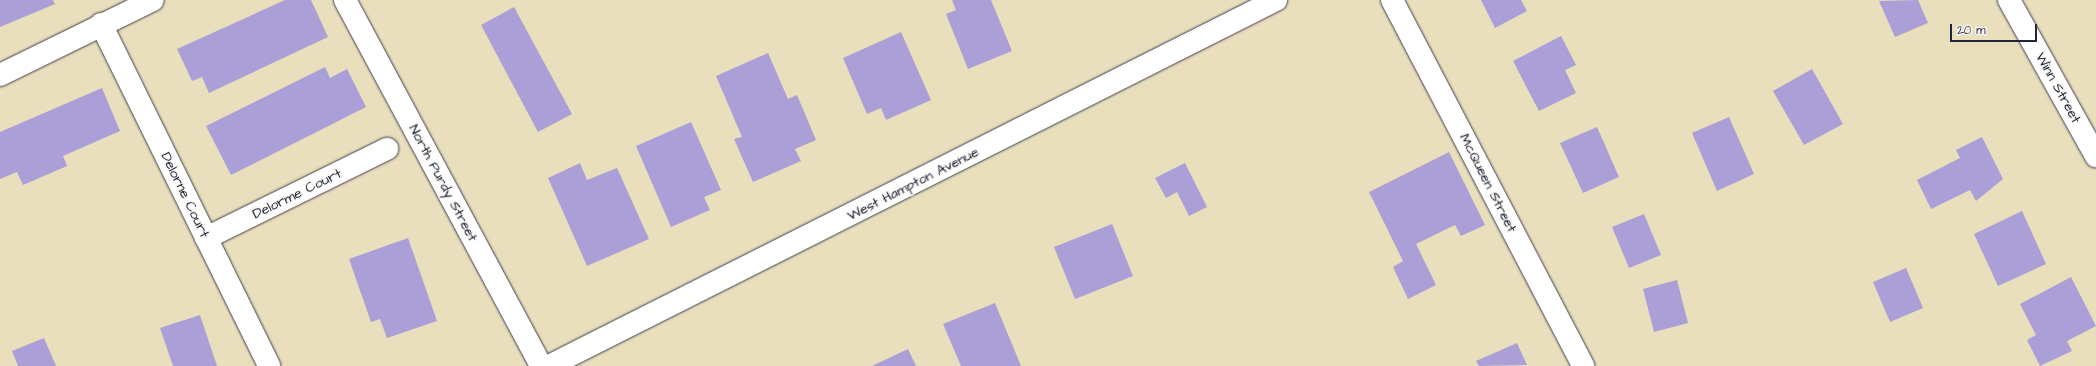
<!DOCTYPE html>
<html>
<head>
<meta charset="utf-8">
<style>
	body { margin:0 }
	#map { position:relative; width:2096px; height:366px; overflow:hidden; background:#e9dfbc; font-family:"Architects Daughter",sans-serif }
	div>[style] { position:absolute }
	.building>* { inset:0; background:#aa9fd6 }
	.roads { filter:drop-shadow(0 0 1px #403e4e) drop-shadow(0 0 1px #403e4e) }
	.minor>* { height:22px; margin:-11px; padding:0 11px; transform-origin:11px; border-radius:11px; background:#fff }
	span { translate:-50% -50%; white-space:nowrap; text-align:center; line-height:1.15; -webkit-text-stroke:3px #f6f6f2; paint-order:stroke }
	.street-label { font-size:14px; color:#22223b }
	.scale { position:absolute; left:1950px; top:24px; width:87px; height:18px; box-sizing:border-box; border:2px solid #22223b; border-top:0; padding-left:5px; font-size:12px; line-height:14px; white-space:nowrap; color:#22223b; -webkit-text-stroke:3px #f6f6f2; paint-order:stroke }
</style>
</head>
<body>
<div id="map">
	<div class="building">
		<div style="clip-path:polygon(0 0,53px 0,55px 4px,0 27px)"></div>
		<div style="clip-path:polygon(285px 0,311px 0,328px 37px,209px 93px,202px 77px,192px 81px,177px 49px)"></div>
		<div style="clip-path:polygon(952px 0,991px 0,1012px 51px,968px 69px,946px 14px,956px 10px)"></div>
		<div style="clip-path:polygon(1481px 0,1521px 0,1527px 11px,1495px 28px)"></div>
		<div style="clip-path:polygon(1918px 0,1928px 23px,1895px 37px,1879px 1px)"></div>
		<div style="clip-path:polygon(514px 7px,572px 114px,538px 132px,481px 25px)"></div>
		<div style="clip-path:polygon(901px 32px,931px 100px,886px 120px,881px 108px,867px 114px,843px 58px)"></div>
		<div style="clip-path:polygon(1561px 36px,1576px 65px,1565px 70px,1576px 93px,1539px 111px,1513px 61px)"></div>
		<div style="clip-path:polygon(768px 53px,788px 99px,797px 95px,816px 140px,795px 149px,801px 161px,753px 182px,734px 139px,742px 137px,716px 76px)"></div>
		<div style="clip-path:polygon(325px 67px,330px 78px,347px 69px,366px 107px,231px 175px,206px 126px)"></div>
		<div style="clip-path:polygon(1812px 69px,1843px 124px,1804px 145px,1773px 91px)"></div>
		<div style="clip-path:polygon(102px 88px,120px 131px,63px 156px,67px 166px,23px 185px,17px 172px,0 179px,0 132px)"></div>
		<div style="clip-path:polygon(1729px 117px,1754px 174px,1717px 191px,1692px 133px)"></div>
		<div style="clip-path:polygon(691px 122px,721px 190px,704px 197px,710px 210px,671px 227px,636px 146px)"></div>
		<div style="clip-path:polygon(1597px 127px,1619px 177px,1583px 193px,1560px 143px)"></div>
		<div style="clip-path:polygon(1982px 137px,2003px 179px,1976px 201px,1970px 190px,1931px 209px,1917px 180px,1960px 158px,1956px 150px)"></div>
		<div style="clip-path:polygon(1449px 152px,1485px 225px,1461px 236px,1455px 225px,1416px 244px,1436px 285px,1408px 299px,1393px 267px,1403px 261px,1369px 192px)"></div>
		<div style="clip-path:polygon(580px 163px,587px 180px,617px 168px,649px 239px,587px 266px,548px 178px)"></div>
		<div style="clip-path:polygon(1185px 163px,1207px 207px,1189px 216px,1177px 192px,1166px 198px,1155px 178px)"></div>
		<div style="clip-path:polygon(2022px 211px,2046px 264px,1998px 286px,1974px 234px)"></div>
		<div style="clip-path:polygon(1644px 214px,1661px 255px,1629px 268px,1612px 227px)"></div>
		<div style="clip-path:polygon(1112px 224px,1133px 276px,1075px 299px,1054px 247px)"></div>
		<div style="clip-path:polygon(408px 238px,437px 321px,387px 338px,380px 319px,371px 322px,349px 259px)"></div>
		<div style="clip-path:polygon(1906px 268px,1923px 308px,1890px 322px,1873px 282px)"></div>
		<div style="clip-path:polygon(2071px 277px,2096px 326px,2067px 341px,2072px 351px,2040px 366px,2027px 340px,2036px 335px,2020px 304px)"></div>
		<div style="clip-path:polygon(1677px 280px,1688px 323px,1654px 332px,1643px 289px)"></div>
		<div style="clip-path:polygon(995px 303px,1021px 366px,961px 366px,943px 324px)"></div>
		<div style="clip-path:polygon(200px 315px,217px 366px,173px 366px,160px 328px)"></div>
		<div style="clip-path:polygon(44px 338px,56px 366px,18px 366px,12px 351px)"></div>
		<div style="clip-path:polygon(1517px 343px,1527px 365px,1479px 366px,1476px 361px)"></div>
		<div style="clip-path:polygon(908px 349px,916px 366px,872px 366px)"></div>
	</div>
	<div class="roads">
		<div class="minor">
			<div style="left:345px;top:0;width:415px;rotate:61.8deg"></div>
			<div style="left:1392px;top:0;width:413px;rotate:62.4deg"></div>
			<div style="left:2009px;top:0;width:179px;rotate:60.9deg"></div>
			<div style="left:101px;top:24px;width:381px;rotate:63.8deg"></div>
			<div style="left:0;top:75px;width:170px;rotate:-26.1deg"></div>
			<div style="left:206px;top:238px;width:202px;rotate:-26.2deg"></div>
			<div style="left:549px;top:366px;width:814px;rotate:-26.72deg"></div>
		</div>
	</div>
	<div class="street-label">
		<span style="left:2058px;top:88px;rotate:61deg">Winn Street</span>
		<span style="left:443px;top:183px;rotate:62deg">North Purdy Street</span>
		<span style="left:1488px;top:183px;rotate:63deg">McQueen Street</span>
		<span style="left:913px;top:184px;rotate:-27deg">West Hampton Avenue</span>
		<span style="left:297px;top:194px;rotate:-26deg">Delorme Court</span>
		<span style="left:185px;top:195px;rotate:64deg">Delorne Court</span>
	</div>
	<div class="scale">20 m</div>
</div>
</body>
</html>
